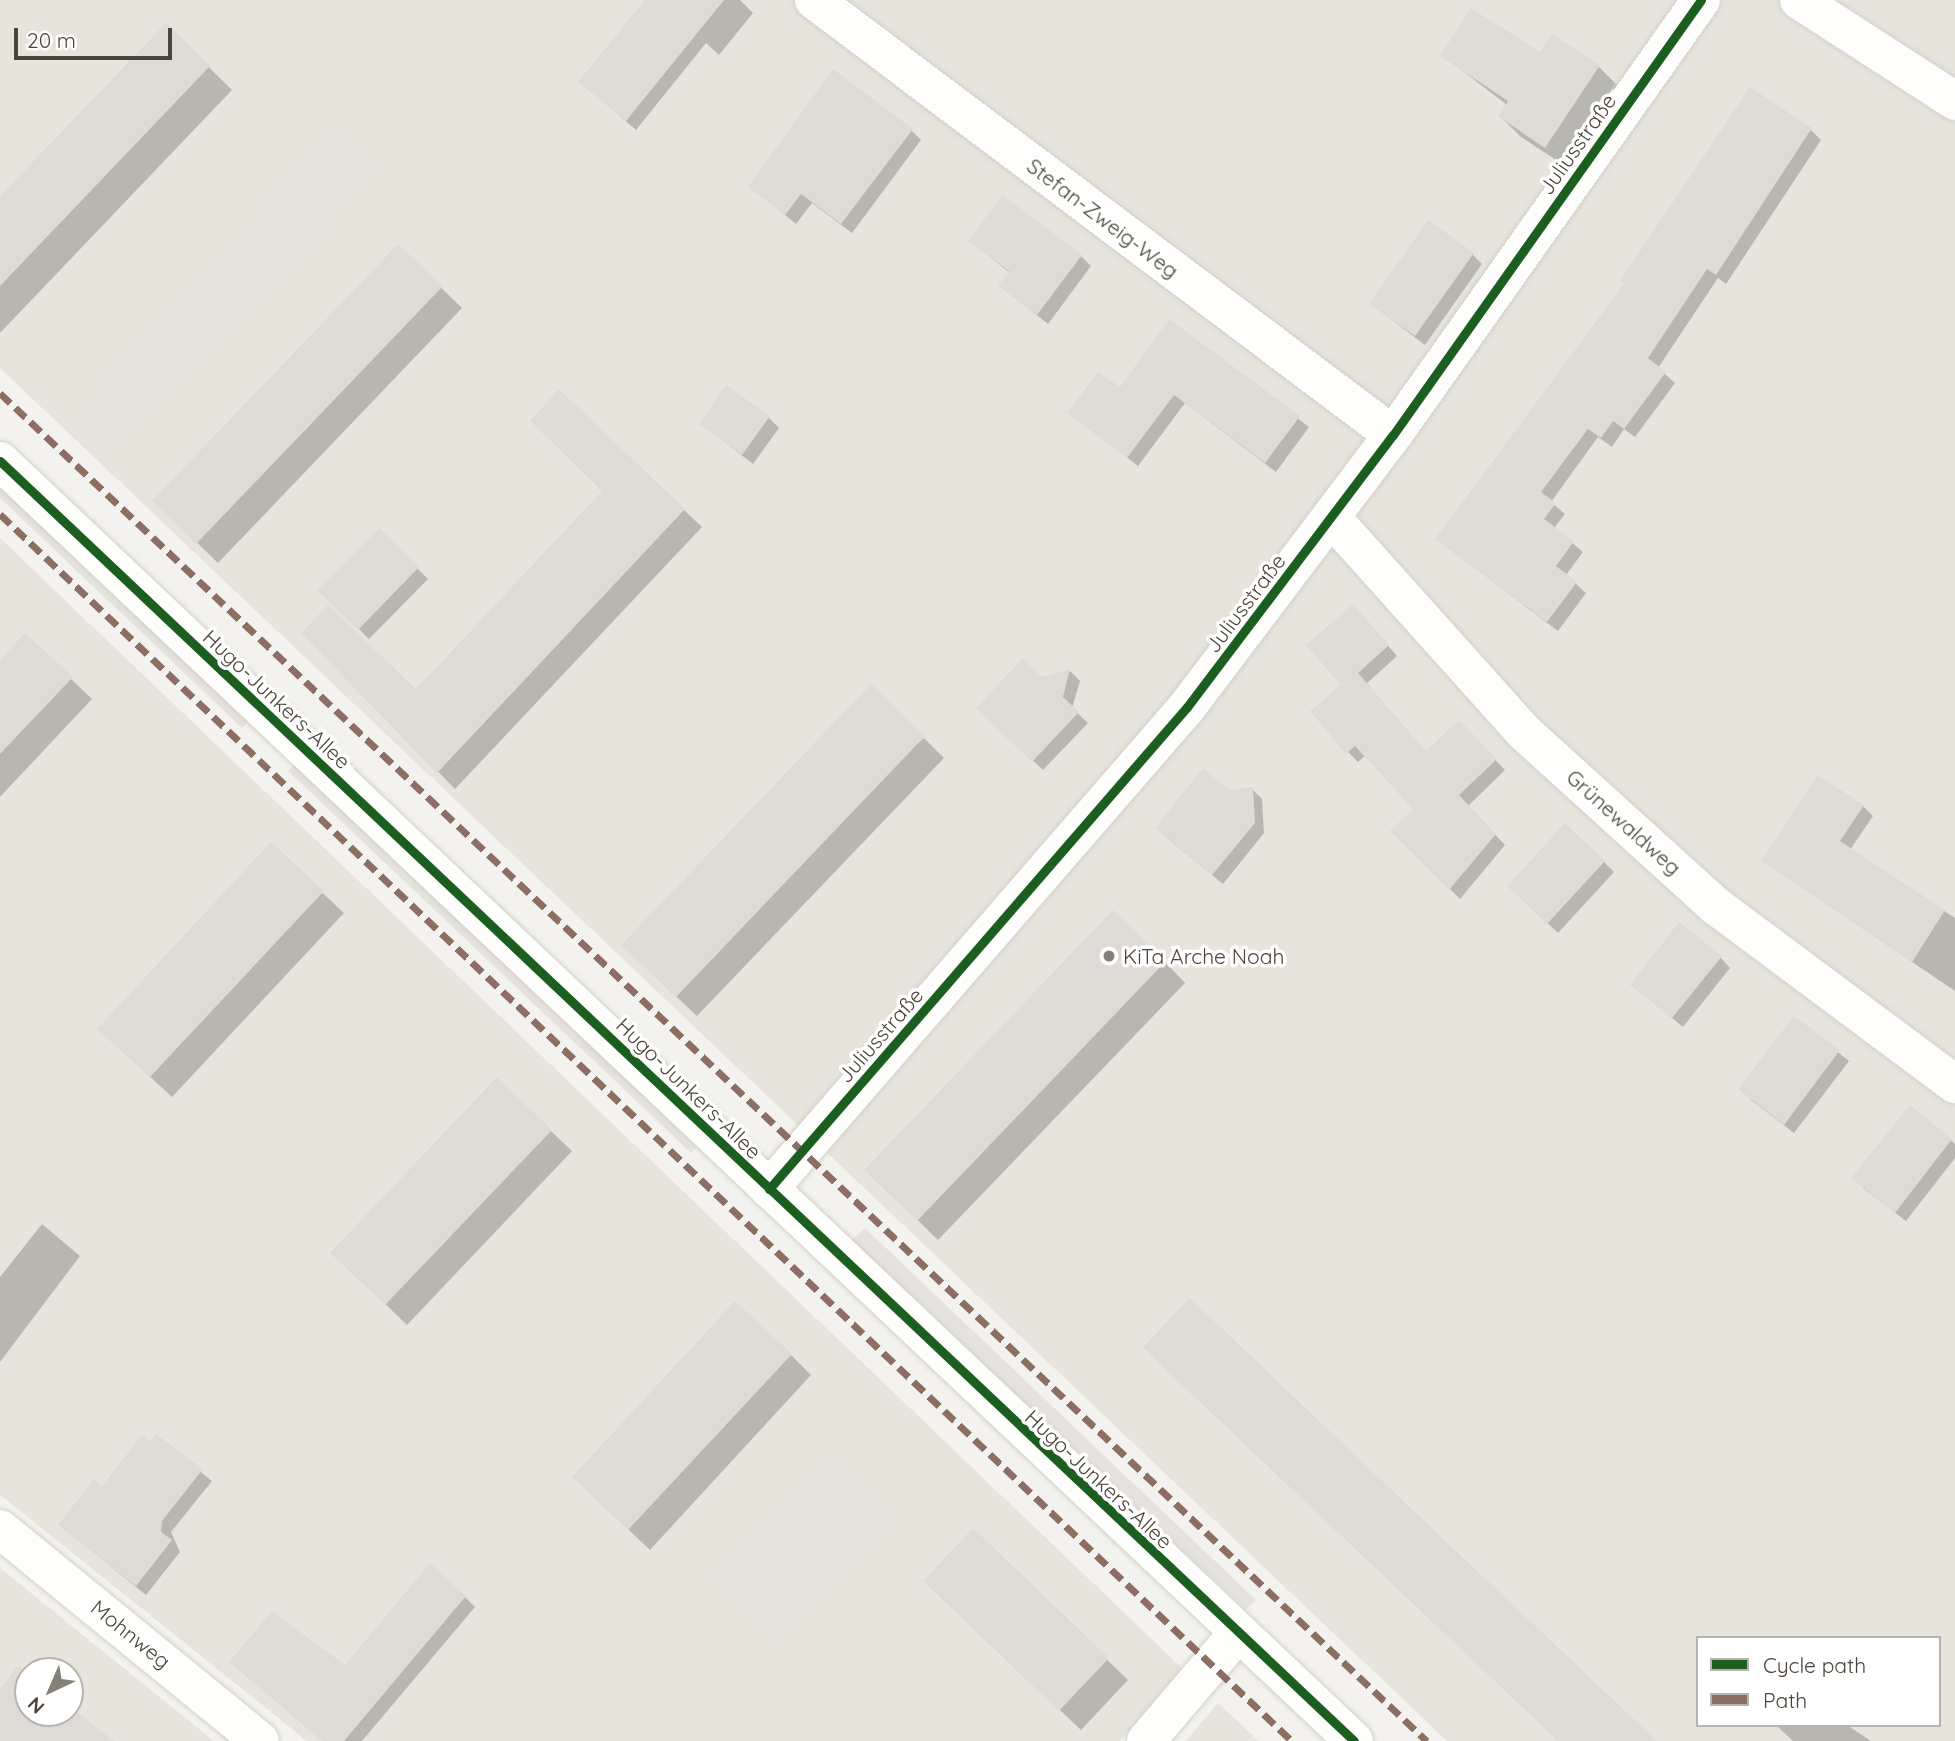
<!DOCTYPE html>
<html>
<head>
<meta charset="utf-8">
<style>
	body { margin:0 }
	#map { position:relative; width:1955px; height:1741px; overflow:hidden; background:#f4f2ee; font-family:Quicksand,sans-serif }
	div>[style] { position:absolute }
	.residential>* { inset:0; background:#e7e4dc }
	.parking>* { inset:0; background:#e6e3df }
	.shadow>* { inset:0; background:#0003 }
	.building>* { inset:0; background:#dedbd6 }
	.roads { filter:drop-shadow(0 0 2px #d2d0cb) drop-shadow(0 0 2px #d2d0cb) }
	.street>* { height:38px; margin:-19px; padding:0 19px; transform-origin:19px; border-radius:19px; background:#fdfdfc }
	.quiet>* { height:7px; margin-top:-3.5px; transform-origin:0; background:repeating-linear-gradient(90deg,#8d6e63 0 14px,transparent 0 21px) }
	.cycleway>* { height:9px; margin:-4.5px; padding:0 4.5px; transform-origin:4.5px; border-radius:4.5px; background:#1b5e20 }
	.dots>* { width:19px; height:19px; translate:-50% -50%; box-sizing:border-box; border:4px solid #fff; border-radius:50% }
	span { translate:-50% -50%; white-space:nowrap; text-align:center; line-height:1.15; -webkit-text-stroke:7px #fff; paint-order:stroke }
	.street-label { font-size:21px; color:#4b4439 }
	.poi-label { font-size:21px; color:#4b4439 }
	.left { translate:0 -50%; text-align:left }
	.legend { position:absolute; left:1696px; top:1636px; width:245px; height:91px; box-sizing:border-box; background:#fff; border:2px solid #b7b4b0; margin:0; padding:9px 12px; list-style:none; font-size:21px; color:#4b4439 }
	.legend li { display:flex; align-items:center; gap:14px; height:35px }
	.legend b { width:35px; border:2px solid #b7b4b0 }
	.north { position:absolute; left:14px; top:1657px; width:70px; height:70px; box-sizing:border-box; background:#fff; border:2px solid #b7b4b0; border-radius:50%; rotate:224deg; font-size:19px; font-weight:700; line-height:28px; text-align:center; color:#4b4439 }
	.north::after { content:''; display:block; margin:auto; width:24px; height:32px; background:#868178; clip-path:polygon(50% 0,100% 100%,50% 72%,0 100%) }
	.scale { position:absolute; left:14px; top:28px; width:158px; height:32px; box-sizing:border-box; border:4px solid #4b4439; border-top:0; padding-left:9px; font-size:21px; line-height:24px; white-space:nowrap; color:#4b4439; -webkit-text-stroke:5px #fff; paint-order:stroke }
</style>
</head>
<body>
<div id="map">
	<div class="residential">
		<div style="clip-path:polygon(evenodd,0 0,1955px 0,1955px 1741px,1447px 1741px,0 368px,0 0,1698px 1638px,1939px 1638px,1939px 1725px,1698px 1725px,1698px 1638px)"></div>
		<div style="clip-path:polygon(0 538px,1182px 1668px,1120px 1741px,307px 1741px,0 1495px)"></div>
		<div style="clip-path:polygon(evenodd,0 1568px,214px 1741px,0 1741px,0 1568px,28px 1671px,70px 1671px,70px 1713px,28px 1713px,28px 1671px)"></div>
		<div style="clip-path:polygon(1218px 1703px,1259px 1741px,1186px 1741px)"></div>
	</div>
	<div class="parking">
		<div style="clip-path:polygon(335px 136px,371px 170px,105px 453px,73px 423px)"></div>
		<div style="clip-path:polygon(0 479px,253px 718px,242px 728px,0 498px)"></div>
		<div style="clip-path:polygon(298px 760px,702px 1142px,691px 1153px,288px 771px)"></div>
		<div style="clip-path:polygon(865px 1228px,1256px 1600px,1246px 1610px,852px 1240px)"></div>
		<div style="clip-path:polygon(829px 1456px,889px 1519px,775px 1638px,714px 1578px)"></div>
	</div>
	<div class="shadow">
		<div style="clip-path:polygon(647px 0,740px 0,753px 13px,719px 55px,706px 43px,636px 130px,581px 82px)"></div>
		<div style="clip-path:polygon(166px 25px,232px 90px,0 333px,0 199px)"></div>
		<div style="clip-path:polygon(1442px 55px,1540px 55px,1599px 67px,1619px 87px,1567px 167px,1521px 137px,1500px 116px,1507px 105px)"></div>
		<div style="clip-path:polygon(911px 130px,921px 140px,852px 233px,812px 203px,796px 224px,751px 187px)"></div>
		<div style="clip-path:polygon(1811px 130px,1821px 140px,1726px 284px,1718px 278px,1658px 368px,1675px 383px,1635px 437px,1624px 429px,1612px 447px,1598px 437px,1551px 502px,1565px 514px,1554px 528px,1583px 552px,1566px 575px,1586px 593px,1558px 631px,1437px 539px)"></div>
		<div style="clip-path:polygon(970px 241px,1081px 256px,1091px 266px,1048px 324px,1000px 286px,1010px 273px)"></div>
		<div style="clip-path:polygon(398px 246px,462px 308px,218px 563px,154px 501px)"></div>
		<div style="clip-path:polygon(1472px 254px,1482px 264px,1425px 345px,1371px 304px)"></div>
		<div style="clip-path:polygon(1170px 322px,1309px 427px,1276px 472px,1185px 403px,1138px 466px,1070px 413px,1120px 390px)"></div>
		<div style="clip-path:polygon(769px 418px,779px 428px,753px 464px,701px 424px)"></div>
		<div style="clip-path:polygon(684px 510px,702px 527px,455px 789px,303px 633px,416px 692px)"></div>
		<div style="clip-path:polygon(379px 531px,428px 579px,369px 639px,319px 590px)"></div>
		<div style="clip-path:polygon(1362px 616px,1397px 656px,1366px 684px,1427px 753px,1459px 722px,1505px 770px,1468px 806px,1505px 845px,1460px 899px,1393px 831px,1416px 809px,1366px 755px,1358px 762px,1348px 752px,1343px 685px)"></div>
		<div style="clip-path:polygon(0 663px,71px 679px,92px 699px,0 797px)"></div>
		<div style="clip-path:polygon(1070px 671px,1080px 681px,1072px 708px,1088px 723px,1043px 770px,978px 708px)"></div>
		<div style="clip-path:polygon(924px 738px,944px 758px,697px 1016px,644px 966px)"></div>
		<div style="clip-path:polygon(1252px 789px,1262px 799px,1264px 833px,1223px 884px,1167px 838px,1229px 792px)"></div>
		<div style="clip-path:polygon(1863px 806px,1873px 816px,1850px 850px,1955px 918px,1955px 991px,1763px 861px)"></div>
		<div style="clip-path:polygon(271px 845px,344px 913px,172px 1097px,120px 1049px)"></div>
		<div style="clip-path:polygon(1604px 862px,1614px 872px,1558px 933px,1519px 896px)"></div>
		<div style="clip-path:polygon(1721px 958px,1730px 968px,1683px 1027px,1632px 985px)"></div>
		<div style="clip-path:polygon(1165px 962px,1185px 983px,938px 1240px,887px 1190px)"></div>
		<div style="clip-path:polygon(1795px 1018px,1849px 1061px,1794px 1133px,1750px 1099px)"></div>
		<div style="clip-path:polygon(497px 1080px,572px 1151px,407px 1325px,353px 1273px)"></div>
		<div style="clip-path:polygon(1910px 1107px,1955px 1144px,1955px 1158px,1906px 1221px,1863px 1188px)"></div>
		<div style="clip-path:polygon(42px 1224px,80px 1256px,0 1362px,0 1277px)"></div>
		<div style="clip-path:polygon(791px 1355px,811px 1375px,650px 1550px,595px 1498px)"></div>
		<div style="clip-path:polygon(156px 1436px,212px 1481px,171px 1532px,180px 1552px,146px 1595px,60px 1525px)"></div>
		<div style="clip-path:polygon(973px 1531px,1128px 1680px,1081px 1730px,946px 1602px)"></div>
		<div style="clip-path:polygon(465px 1597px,475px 1607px,362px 1741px,323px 1741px,345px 1668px)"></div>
		<div style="clip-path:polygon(1776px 1725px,1847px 1725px,1871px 1741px,1793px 1741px)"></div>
	</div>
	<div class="building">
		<div style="clip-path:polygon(645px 0,724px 0,626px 121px,578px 82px)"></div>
		<div style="clip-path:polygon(1471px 8px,1540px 52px,1552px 34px,1600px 65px,1545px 148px,1498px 116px,1508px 101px,1440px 56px)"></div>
		<div style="clip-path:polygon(166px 23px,210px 66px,0 286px,0 196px)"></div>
		<div style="clip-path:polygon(833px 69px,913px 129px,841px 224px,801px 194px,785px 215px,748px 187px)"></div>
		<div style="clip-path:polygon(1750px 87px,1812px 128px,1716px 275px,1707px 269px,1648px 358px,1666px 372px,1624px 429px,1613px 421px,1601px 438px,1588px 429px,1541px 492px,1556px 503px,1544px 519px,1574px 541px,1556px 566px,1577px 582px,1547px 622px,1435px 539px,1624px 284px,1620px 281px)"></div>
		<div style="clip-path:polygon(1002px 195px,1082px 255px,1037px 315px,998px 286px,1009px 271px,968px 241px)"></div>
		<div style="clip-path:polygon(1428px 220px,1474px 253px,1415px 336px,1369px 304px)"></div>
		<div style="clip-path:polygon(398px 244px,443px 286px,196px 544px,152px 501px)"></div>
		<div style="clip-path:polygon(1169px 319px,1300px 416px,1265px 463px,1174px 395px,1127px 458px,1067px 413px,1098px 372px,1120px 387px)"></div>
		<div style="clip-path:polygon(726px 385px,770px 416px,742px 455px,699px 424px)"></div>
		<div style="clip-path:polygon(559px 389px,685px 509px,437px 773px,301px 633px,328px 605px,416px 689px,602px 491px,530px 421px)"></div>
		<div style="clip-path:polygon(379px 528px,419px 567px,358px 630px,317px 590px)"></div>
		<div style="clip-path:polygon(1353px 604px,1389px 645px,1358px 673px,1426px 751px,1459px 720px,1497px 759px,1459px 795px,1496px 834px,1449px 890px,1390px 831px,1413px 809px,1355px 746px,1346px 754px,1310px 711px,1341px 685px,1306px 645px)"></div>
		<div style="clip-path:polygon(25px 633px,73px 677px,0 754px,0 660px)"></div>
		<div style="clip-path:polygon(1023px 658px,1042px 677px,1070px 669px,1063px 697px,1079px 712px,1032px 762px,976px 708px)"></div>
		<div style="clip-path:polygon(871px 684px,925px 736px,676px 997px,621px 945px)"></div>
		<div style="clip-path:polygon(1203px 768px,1229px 790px,1253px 787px,1255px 823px,1212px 875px,1155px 828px)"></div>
		<div style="clip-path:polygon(1818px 775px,1864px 805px,1840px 841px,1945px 910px,1912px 962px,1761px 861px)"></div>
		<div style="clip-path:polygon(1565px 823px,1605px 861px,1547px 924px,1507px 886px)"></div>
		<div style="clip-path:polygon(271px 842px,324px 891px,150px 1077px,97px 1029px)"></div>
		<div style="clip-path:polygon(1113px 910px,1166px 961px,917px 1221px,864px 1170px)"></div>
		<div style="clip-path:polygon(1679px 922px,1722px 956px,1672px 1018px,1630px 985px)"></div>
		<div style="clip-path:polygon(1794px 1016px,1840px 1050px,1784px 1125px,1738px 1089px)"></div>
		<div style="clip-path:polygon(497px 1077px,552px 1130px,385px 1305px,330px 1253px)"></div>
		<div style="clip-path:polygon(1910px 1105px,1952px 1139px,1895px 1213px,1851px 1178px)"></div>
		<div style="clip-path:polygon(1190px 1298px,1438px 1534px,1657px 1741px,1558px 1741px,1165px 1369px,1143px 1347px)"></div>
		<div style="clip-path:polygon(735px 1301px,792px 1354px,628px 1530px,572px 1477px)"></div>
		<div style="clip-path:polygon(156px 1434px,203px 1469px,162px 1521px,161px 1532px,172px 1540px,136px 1586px,58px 1525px,94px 1479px,102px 1486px,142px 1435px,150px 1442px)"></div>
		<div style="clip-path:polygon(973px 1528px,1109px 1658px,1059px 1711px,923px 1581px)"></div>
		<div style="clip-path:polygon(430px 1563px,466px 1596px,344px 1741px,322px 1741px,229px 1662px,272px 1611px,345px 1665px)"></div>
		<div style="clip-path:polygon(18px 1666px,28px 1674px,28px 1713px,70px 1713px,70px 1706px,114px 1741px,0 1741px,0 1689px)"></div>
	</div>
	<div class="roads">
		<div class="street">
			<div style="left:814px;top:0;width:724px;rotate:36.92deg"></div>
			<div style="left:1799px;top:0;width:186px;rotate:32.9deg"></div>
			<div style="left:0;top:461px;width:1863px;rotate:43.39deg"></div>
			<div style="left:1331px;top:517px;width:290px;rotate:48.1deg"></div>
			<div style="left:1525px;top:733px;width:258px;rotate:42.2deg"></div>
			<div style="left:1716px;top:906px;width:298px;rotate:36.7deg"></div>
			<div style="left:769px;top:1189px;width:638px;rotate:-49.07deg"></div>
			<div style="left:1187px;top:707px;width:341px;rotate:-52.9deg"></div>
			<div style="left:1393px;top:435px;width:533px;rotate:-54.7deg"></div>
			<div style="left:0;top:1529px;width:335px;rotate:39.2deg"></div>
			<div style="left:1146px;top:1741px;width:140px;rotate:-49.6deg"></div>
		</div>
	</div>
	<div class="quiet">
		<div style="left:0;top:393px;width:1963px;rotate:43.37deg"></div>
		<div style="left:0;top:514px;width:1782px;rotate:43.52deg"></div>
	</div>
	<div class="cycleway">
		<div style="left:0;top:461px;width:1863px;rotate:43.39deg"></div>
		<div style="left:769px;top:1189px;width:638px;rotate:-49.07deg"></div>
		<div style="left:1187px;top:707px;width:341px;rotate:-52.9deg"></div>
		<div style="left:1393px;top:435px;width:533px;rotate:-54.7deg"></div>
	</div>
	<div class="dots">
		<div style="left:1109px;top:956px;background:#868178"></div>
	</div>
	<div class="street-label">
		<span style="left:1577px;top:144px;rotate:-55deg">Juliusstraße</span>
		<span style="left:1103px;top:218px;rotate:37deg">Stefan-Zweig-Weg</span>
		<span style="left:1245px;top:603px;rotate:-53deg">Juliusstraße</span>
		<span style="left:277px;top:699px;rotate:43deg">Hugo-Junkers-Allee</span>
		<span style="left:1624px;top:822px;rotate:42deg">Grünewaldweg</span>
		<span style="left:880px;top:1035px;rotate:-49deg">Juliusstraße</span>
		<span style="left:689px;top:1088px;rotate:44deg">Hugo-Junkers-Allee</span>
		<span style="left:1099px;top:1479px;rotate:43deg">Hugo-Junkers-Allee</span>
		<span style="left:131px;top:1634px;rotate:39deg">Mohnweg</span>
	</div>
	<div class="poi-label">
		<span class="left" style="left:1123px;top:956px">KiTa Arche Noah</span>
	</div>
	<ul class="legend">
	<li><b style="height:9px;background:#1b5e20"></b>Cycle path</li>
	<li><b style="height:9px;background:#8d6e63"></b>Path</li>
	</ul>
	<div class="north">N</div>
	<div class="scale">20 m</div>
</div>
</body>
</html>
